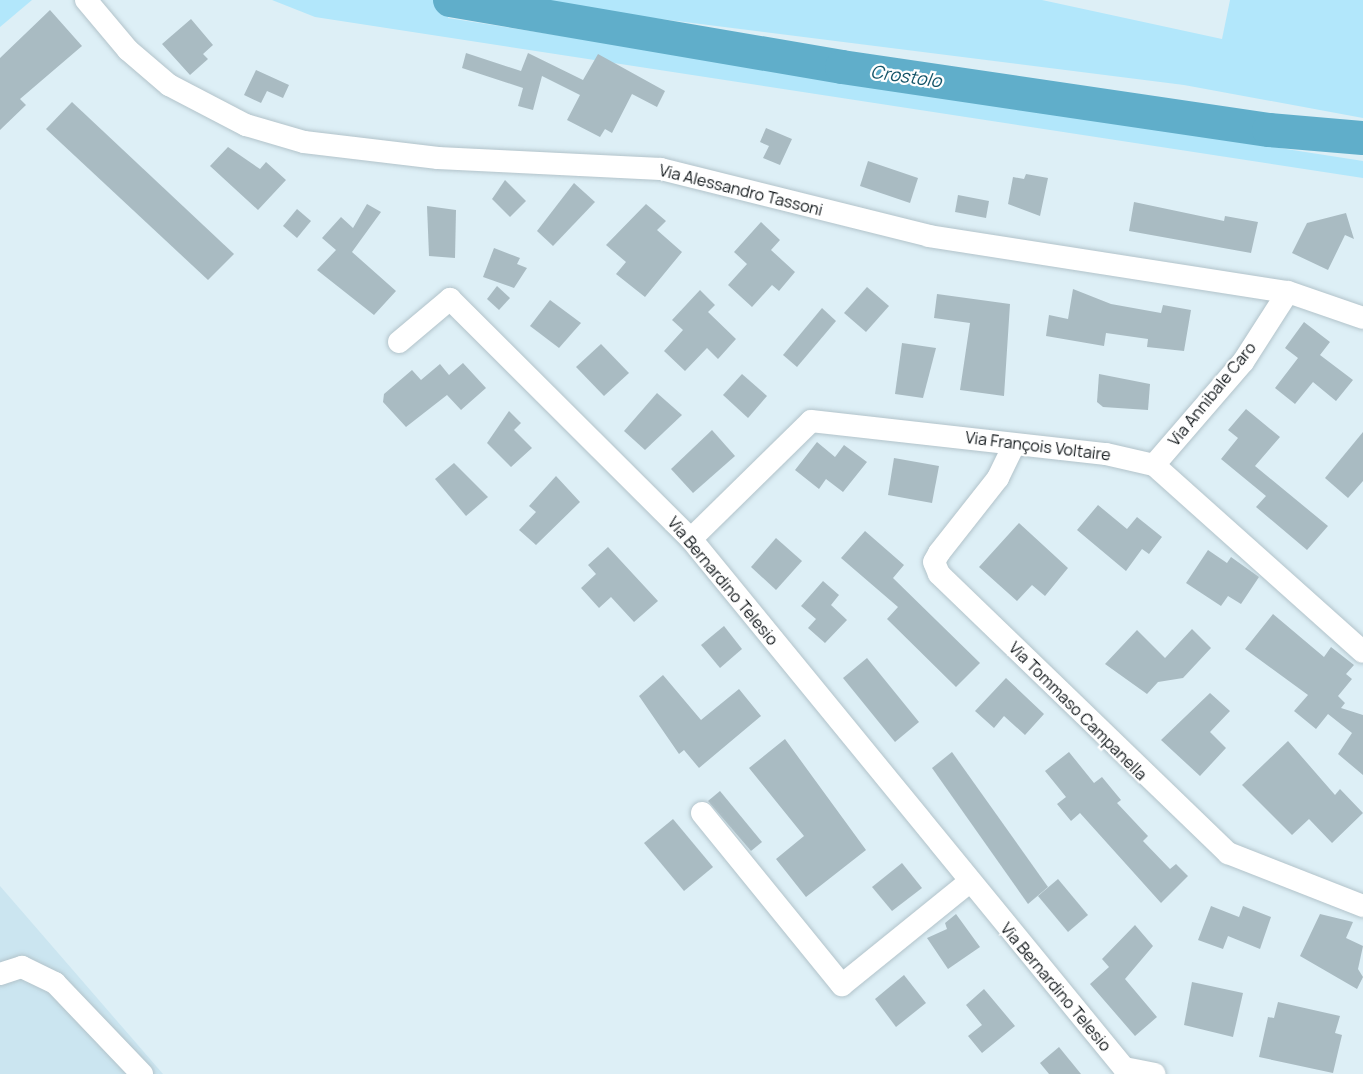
<!DOCTYPE html>
<html>
<head>
<meta charset="utf-8">
<style>
	body { margin:0 }
	#map { position:relative; width:1363px; height:1074px; overflow:hidden; background:#ddeff6; font-family:Manrope,sans-serif }
	div>[style] { position:absolute }
	.built>* { inset:0; background:#cbe5f0 }
	.green>* { inset:0; background:#b2e7fb }
	.river>* { height:34px; margin:-17px; padding:0 17px; transform-origin:17px; border-radius:17px; background:#60aeca }
	.building>* { inset:0; background:#a9bbc2 }
	.roads { filter:drop-shadow(0 0 2px #b2c3ca) drop-shadow(0 0 2px #b2c3ca) }
	.minor>* { height:22px; margin:-11px; padding:0 11px; transform-origin:11px; border-radius:11px; background:#fff }
	span { translate:-50% -50%; white-space:nowrap; text-align:center; line-height:1.15; -webkit-text-stroke:4.5px #fff; paint-order:stroke }
	.street-label { font-size:16px; color:#11171a }
	.water-label { font-size:18px; color:#155569; font-style:italic }
</style>
</head>
<body>
<div id="map">
	<div class="built">
		<div style="clip-path:polygon(0 886px,163px 1074px,0 1074px)"></div>
	</div>
	<div class="green">
		<div style="clip-path:polygon(0 0,32px 0,0 27px)"></div>
		<div style="clip-path:polygon(272px 0,450px 0,448px 18px,1363px 161px,1363px 178px,315px 17px)"></div>
		<div style="clip-path:polygon(510px 0,1042px 0,1222px 39px,1230px 0,1363px 0,1363px 118px,1184px 85px)"></div>
	</div>
	<div class="river">
		<div style="left:450px;top:0;width:398px;rotate:9.7deg"></div>
		<div style="left:842px;top:67px;width:432px;rotate:8.4deg"></div>
		<div style="left:1269px;top:130px;width:94px;rotate:4.9deg"></div>
	</div>
	<div class="building">
		<div style="clip-path:polygon(50px 10px,82px 46px,20px 99px,26px 105px,0 130px,0 58px)"></div>
		<div style="clip-path:polygon(191px 19px,213px 45px,203px 54px,208px 59px,190px 75px,162px 44px)"></div>
		<div style="clip-path:polygon(466px 53px,521px 71px,528px 53px,583px 80px,598px 54px,665px 91px,657px 107px,632px 94px,612px 133px,605px 129px,600px 137px,567px 120px,580px 95px,542px 76px,533px 110px,518px 106px,523px 88px,462px 68px)"></div>
		<div style="clip-path:polygon(256px 70px,289px 85px,283px 98px,267px 91px,261px 103px,244px 95px)"></div>
		<div style="clip-path:polygon(72px 102px,234px 254px,208px 280px,46px 129px)"></div>
		<div style="clip-path:polygon(766px 128px,792px 139px,780px 165px,763px 158px,769px 146px,760px 142px)"></div>
		<div style="clip-path:polygon(228px 147px,260px 169px,266px 162px,286px 180px,258px 210px,210px 166px)"></div>
		<div style="clip-path:polygon(868px 161px,918px 178px,910px 203px,860px 186px)"></div>
		<div style="clip-path:polygon(1026px 174px,1048px 178px,1040px 216px,1008px 204px,1013px 177px,1024px 179px)"></div>
		<div style="clip-path:polygon(505px 180px,526px 201px,510px 217px,492px 199px)"></div>
		<div style="clip-path:polygon(574px 183px,595px 202px,553px 246px,537px 231px)"></div>
		<div style="clip-path:polygon(958px 195px,989px 201px,986px 218px,955px 212px)"></div>
		<div style="clip-path:polygon(1134px 202px,1224px 221px,1225px 216px,1258px 222px,1251px 253px,1129px 231px)"></div>
		<div style="clip-path:polygon(367px 204px,381px 212px,352px 252px,396px 291px,374px 315px,317px 270px,336px 250px,322px 238px,341px 217px,353px 228px)"></div>
		<div style="clip-path:polygon(646px 204px,666px 221px,657px 230px,682px 252px,645px 297px,616px 274px,626px 262px,606px 245px)"></div>
		<div style="clip-path:polygon(427px 206px,456px 210px,455px 258px,429px 256px)"></div>
		<div style="clip-path:polygon(297px 209px,311px 221px,297px 238px,283px 226px)"></div>
		<div style="clip-path:polygon(1346px 213px,1354px 239px,1345px 235px,1328px 270px,1292px 253px,1307px 223px)"></div>
		<div style="clip-path:polygon(761px 222px,780px 240px,771px 250px,795px 272px,779px 291px,772px 285px,752px 307px,728px 285px,747px 264px,734px 252px)"></div>
		<div style="clip-path:polygon(494px 248px,520px 258px,517px 264px,527px 268px,514px 288px,483px 277px)"></div>
		<div style="clip-path:polygon(497px 286px,510px 298px,499px 310px,487px 299px)"></div>
		<div style="clip-path:polygon(867px 287px,889px 306px,866px 332px,844px 313px)"></div>
		<div style="clip-path:polygon(1073px 289px,1111px 304px,1161px 313px,1163px 305px,1191px 310px,1184px 351px,1147px 347px,1148px 339px,1106px 333px,1104px 346px,1046px 336px,1049px 315px,1068px 319px)"></div>
		<div style="clip-path:polygon(700px 290px,715px 305px,708px 312px,736px 339px,718px 359px,707px 348px,685px 371px,664px 351px,683px 330px,672px 320px)"></div>
		<div style="clip-path:polygon(937px 294px,1010px 304px,1004px 396px,960px 390px,970px 323px,934px 318px)"></div>
		<div style="clip-path:polygon(550px 300px,581px 323px,559px 348px,530px 326px)"></div>
		<div style="clip-path:polygon(822px 308px,836px 321px,797px 367px,783px 355px)"></div>
		<div style="clip-path:polygon(1304px 322px,1330px 342px,1320px 355px,1353px 380px,1336px 401px,1313px 382px,1295px 404px,1275px 388px,1298px 358px,1285px 348px)"></div>
		<div style="clip-path:polygon(902px 343px,936px 348px,923px 398px,895px 394px)"></div>
		<div style="clip-path:polygon(601px 344px,629px 373px,604px 396px,576px 367px)"></div>
		<div style="clip-path:polygon(463px 363px,486px 388px,461px 410px,447px 395px,406px 427px,383px 402px,384px 394px,412px 370px,421px 380px,440px 364px,449px 375px)"></div>
		<div style="clip-path:polygon(742px 374px,767px 396px,748px 418px,723px 395px)"></div>
		<div style="clip-path:polygon(1099px 374px,1150px 384px,1148px 410px,1103px 407px,1097px 402px)"></div>
		<div style="clip-path:polygon(657px 393px,682px 415px,645px 450px,624px 431px)"></div>
		<div style="clip-path:polygon(1246px 409px,1280px 437px,1255px 466px,1328px 526px,1307px 550px,1256px 507px,1266px 496px,1221px 459px,1238px 438px,1228px 430px)"></div>
		<div style="clip-path:polygon(509px 411px,521px 423px,514px 430px,532px 448px,511px 467px,487px 443px)"></div>
		<div style="clip-path:polygon(712px 430px,735px 456px,693px 493px,671px 469px)"></div>
		<div style="clip-path:polygon(1363px 432px,1363px 481px,1348px 498px,1325px 478px)"></div>
		<div style="clip-path:polygon(817px 442px,835px 457px,844px 445px,867px 462px,843px 492px,826px 479px,819px 489px,795px 470px)"></div>
		<div style="clip-path:polygon(894px 458px,939px 466px,932px 503px,888px 495px)"></div>
		<div style="clip-path:polygon(454px 463px,488px 497px,466px 516px,435px 479px)"></div>
		<div style="clip-path:polygon(556px 476px,580px 502px,536px 545px,519px 530px,536px 512px,529px 506px)"></div>
		<div style="clip-path:polygon(1098px 505px,1127px 529px,1137px 517px,1162px 537px,1149px 554px,1142px 549px,1126px 571px,1077px 530px)"></div>
		<div style="clip-path:polygon(1019px 523px,1068px 568px,1045px 596px,1032px 585px,1017px 601px,979px 567px)"></div>
		<div style="clip-path:polygon(865px 531px,904px 565px,893px 578px,980px 663px,956px 687px,887px 619px,898px 607px,841px 558px)"></div>
		<div style="clip-path:polygon(776px 538px,802px 561px,776px 590px,751px 567px)"></div>
		<div style="clip-path:polygon(608px 547px,658px 601px,634px 622px,611px 597px,599px 608px,581px 588px,596px 574px,588px 565px)"></div>
		<div style="clip-path:polygon(1208px 550px,1227px 563px,1231px 557px,1259px 577px,1241px 604px,1228px 596px,1221px 606px,1186px 583px)"></div>
		<div style="clip-path:polygon(823px 581px,839px 595px,831px 605px,847px 620px,825px 643px,808px 628px,816px 619px,801px 606px)"></div>
		<div style="clip-path:polygon(1273px 614px,1324px 657px,1331px 647px,1354px 665px,1346px 674px,1352px 679px,1338px 696px,1345px 703px,1341px 708px,1363px 715px,1363px 775px,1338px 754px,1352px 733px,1328px 714px,1316px 729px,1294px 711px,1308px 695px,1245px 649px)"></div>
		<div style="clip-path:polygon(724px 626px,742px 649px,720px 668px,701px 645px)"></div>
		<div style="clip-path:polygon(1192px 629px,1211px 648px,1183px 678px,1158px 682px,1147px 694px,1105px 664px,1137px 630px,1165px 658px)"></div>
		<div style="clip-path:polygon(867px 658px,919px 722px,895px 742px,843px 678px)"></div>
		<div style="clip-path:polygon(663px 675px,701px 720px,739px 689px,761px 716px,699px 768px,684px 750px,679px 754px,639px 696px)"></div>
		<div style="clip-path:polygon(1006px 678px,1044px 714px,1025px 735px,1004px 716px,994px 728px,975px 711px)"></div>
		<div style="clip-path:polygon(1210px 693px,1230px 711px,1210px 732px,1226px 748px,1200px 776px,1161px 740px)"></div>
		<div style="clip-path:polygon(785px 739px,866px 850px,806px 897px,776px 859px,804px 836px,749px 768px)"></div>
		<div style="clip-path:polygon(1288px 741px,1335px 795px,1340px 789px,1363px 813px,1332px 843px,1309px 819px,1292px 835px,1242px 785px)"></div>
		<div style="clip-path:polygon(952px 752px,1048px 887px,1028px 904px,932px 768px)"></div>
		<div style="clip-path:polygon(1069px 752px,1094px 783px,1102px 777px,1121px 800px,1117px 803px,1148px 836px,1143px 841px,1170px 869px,1176px 864px,1188px 876px,1161px 903px,1080px 813px,1071px 821px,1057px 804px,1066px 797px,1045px 771px)"></div>
		<div style="clip-path:polygon(720px 791px,762px 842px,751px 851px,708px 801px)"></div>
		<div style="clip-path:polygon(673px 819px,713px 867px,684px 891px,644px 843px)"></div>
		<div style="clip-path:polygon(902px 863px,922px 888px,892px 911px,872px 887px)"></div>
		<div style="clip-path:polygon(1058px 879px,1088px 915px,1068px 932px,1038px 896px)"></div>
		<div style="clip-path:polygon(1211px 906px,1239px 917px,1243px 906px,1271px 917px,1260px 949px,1228px 936px,1223px 949px,1198px 940px)"></div>
		<div style="clip-path:polygon(956px 914px,980px 947px,948px 969px,927px 938px,947px 929px,945px 923px)"></div>
		<div style="clip-path:polygon(1320px 914px,1353px 922px,1346px 938px,1363px 946px,1358px 969px,1363px 977px,1357px 989px,1300px 956px)"></div>
		<div style="clip-path:polygon(1135px 925px,1153px 946px,1125px 979px,1157px 1017px,1135px 1036px,1090px 984px,1109px 967px,1102px 959px)"></div>
		<div style="clip-path:polygon(904px 975px,926px 1003px,896px 1027px,875px 999px)"></div>
		<div style="clip-path:polygon(1192px 982px,1243px 993px,1233px 1037px,1184px 1025px)"></div>
		<div style="clip-path:polygon(984px 989px,1015px 1026px,982px 1053px,968px 1036px,982px 1025px,966px 1005px)"></div>
		<div style="clip-path:polygon(1278px 1002px,1340px 1016px,1335px 1033px,1342px 1035px,1333px 1073px,1259px 1057px,1268px 1017px,1274px 1018px)"></div>
		<div style="clip-path:polygon(1059px 1047px,1081px 1074px,1049px 1074px,1040px 1063px)"></div>
	</div>
	<div class="roads">
		<div class="minor">
			<div style="left:86px;top:0;width:65px;rotate:50deg"></div>
			<div style="left:128px;top:50px;width:54px;rotate:40.5deg"></div>
			<div style="left:169px;top:85px;width:87px;rotate:27.5deg"></div>
			<div style="left:246px;top:125px;width:60px;rotate:16.3deg"></div>
			<div style="left:304px;top:142px;width:135px;rotate:6.8deg"></div>
			<div style="left:438px;top:158px;width:223px;rotate:2.8deg"></div>
			<div style="left:661px;top:169px;width:276px;rotate:14deg"></div>
			<div style="left:929px;top:236px;width:363px;rotate:8.9deg"></div>
			<div style="left:1288px;top:292px;width:79px;rotate:19.1deg"></div>
			<div style="left:399px;top:342px;width:67px;rotate:-40.1deg"></div>
			<div style="left:450px;top:299px;width:340px;rotate:44.9deg"></div>
			<div style="left:691px;top:539px;width:684px;rotate:50.7deg"></div>
			<div style="left:1124px;top:1068px;width:31px;rotate:11deg"></div>
			<div style="left:1014px;top:445px;width:37px;rotate:116deg"></div>
			<div style="left:998px;top:478px;width:95px;rotate:128.2deg"></div>
			<div style="left:939px;top:553px;width:10px;rotate:119deg"></div>
			<div style="left:934px;top:562px;width:13px;rotate:67deg"></div>
			<div style="left:939px;top:574px;width:402px;rotate:44deg"></div>
			<div style="left:1228px;top:853px;width:145px;rotate:21.4deg"></div>
			<div style="left:1154px;top:465px;width:136px;rotate:-49.2deg"></div>
			<div style="left:1243px;top:362px;width:83px;rotate:-57.3deg"></div>
			<div style="left:691px;top:539px;width:168px;rotate:-44.5deg"></div>
			<div style="left:811px;top:421px;width:297px;rotate:6.4deg"></div>
			<div style="left:1106px;top:454px;width:49px;rotate:12.9deg"></div>
			<div style="left:1154px;top:465px;width:280px;rotate:41.8deg"></div>
			<div style="left:702px;top:813px;width:222px;rotate:50.9deg"></div>
			<div style="left:842px;top:985px;width:164px;rotate:-39deg"></div>
			<div style="left:0;top:974px;width:23px;rotate:-18deg"></div>
			<div style="left:22px;top:967px;width:37px;rotate:26deg"></div>
			<div style="left:55px;top:983px;width:126px;rotate:46.3deg"></div>
		</div>
	</div>
	<div class="street-label">
		<span style="left:741px;top:190px;rotate:14deg">Via Alessandro Tassoni</span>
		<span style="left:1212px;top:394px;rotate:-51deg">Via Annibale Caro</span>
		<span style="left:1038px;top:446px;rotate:7deg">Via François Voltaire</span>
		<span style="left:723px;top:581px;rotate:50deg">Via Bernardino Telesio</span>
		<span style="left:1078px;top:711px;rotate:45deg">Via Tommaso Campanella</span>
		<span style="left:1056px;top:987px;rotate:50deg">Via Bernardino Telesio</span>
	</div>
	<div class="water-label">
		<span style="left:906px;top:76px;rotate:8deg">Crostolo</span>
	</div>
</div>
</body>
</html>
